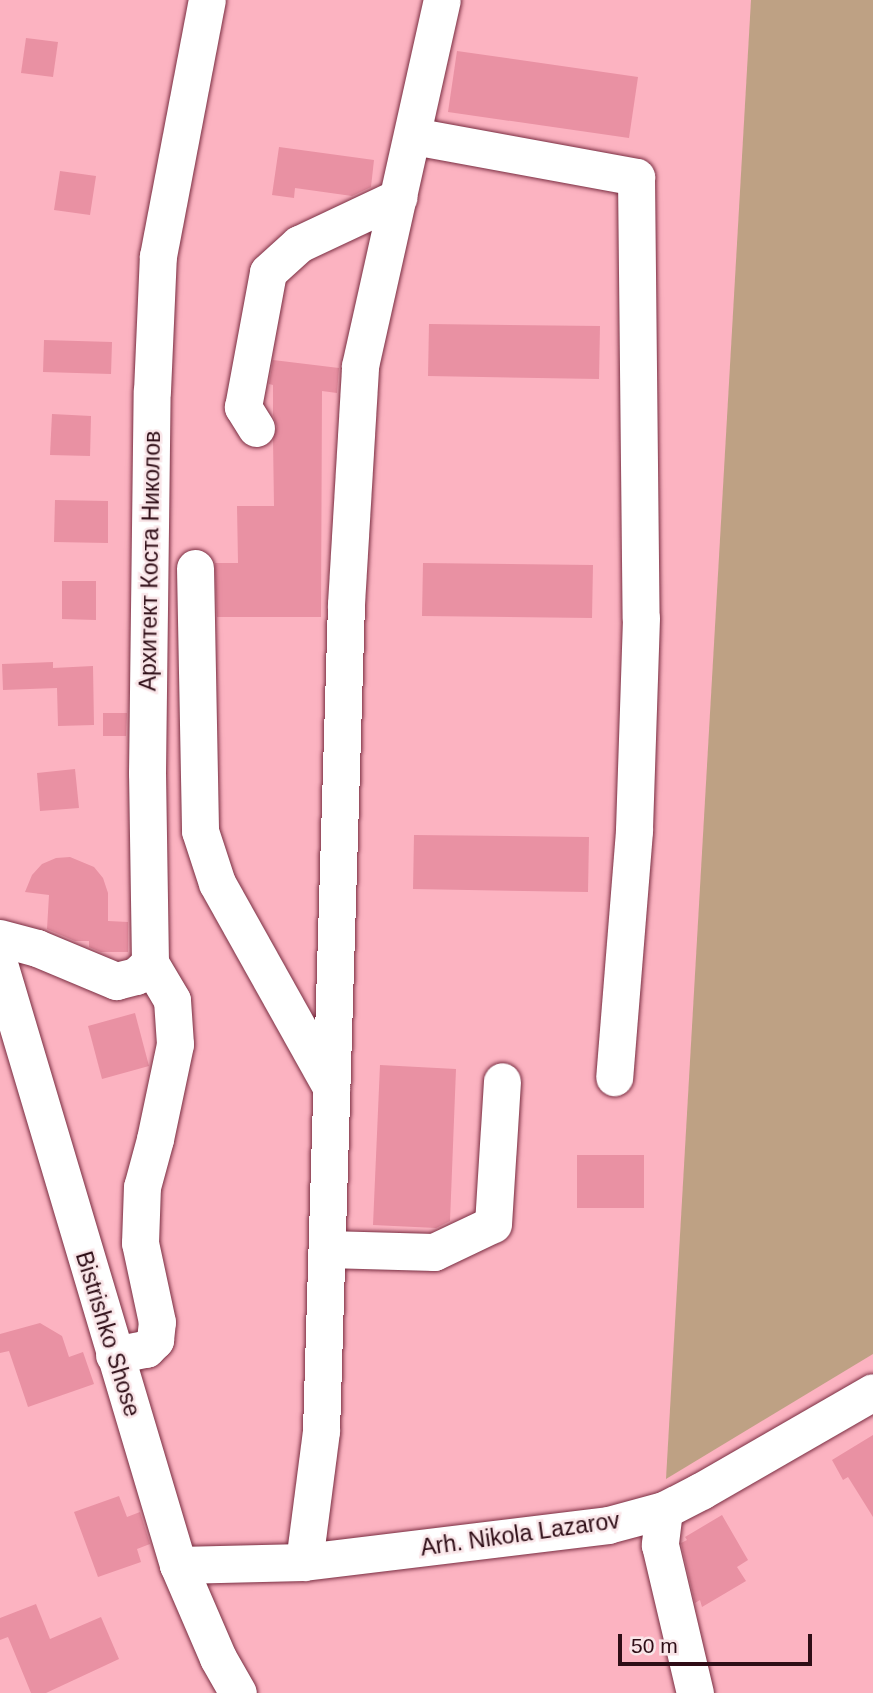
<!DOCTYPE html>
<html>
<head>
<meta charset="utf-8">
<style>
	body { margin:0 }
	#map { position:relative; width:873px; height:1693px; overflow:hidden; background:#fcb3c1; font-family:Arial,sans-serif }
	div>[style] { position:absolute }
	.green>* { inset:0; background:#bea184 }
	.building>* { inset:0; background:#e991a3 }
	.roads { filter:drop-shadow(0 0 2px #792d41) drop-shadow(0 0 2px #792d41) }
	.minor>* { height:37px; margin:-18.5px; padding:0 18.5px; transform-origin:18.5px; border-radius:18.5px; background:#fff }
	span { translate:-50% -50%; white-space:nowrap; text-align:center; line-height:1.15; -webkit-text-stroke:5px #f9e5e8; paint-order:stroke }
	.street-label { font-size:23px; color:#2e0d16 }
	.scale { position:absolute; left:618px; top:1634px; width:194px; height:32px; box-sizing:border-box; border:4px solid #2e0d16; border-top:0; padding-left:9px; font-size:21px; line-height:24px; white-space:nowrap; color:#2e0d16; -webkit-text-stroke:5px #f9e5e8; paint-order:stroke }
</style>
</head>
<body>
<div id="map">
	<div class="green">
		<div style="clip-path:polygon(751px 0,873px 0,873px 1354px,666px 1479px)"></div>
	</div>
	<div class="building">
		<div style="clip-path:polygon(26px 38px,58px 42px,53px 77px,21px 73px)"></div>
		<div style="clip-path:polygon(457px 51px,638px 77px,629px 138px,448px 112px)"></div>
		<div style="clip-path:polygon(279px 147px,374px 160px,371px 187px,352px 196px,295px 188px,294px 198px,272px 195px)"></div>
		<div style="clip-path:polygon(60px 171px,96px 176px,90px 215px,54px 210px)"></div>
		<div style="clip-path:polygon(429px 324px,600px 326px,599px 379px,428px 376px)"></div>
		<div style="clip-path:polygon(44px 340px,112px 342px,111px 374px,43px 372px)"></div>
		<div style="clip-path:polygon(273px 360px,339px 368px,337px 393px,322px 391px,321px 617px,217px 617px,215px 563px,238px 563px,237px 506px,274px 506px,273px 440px,277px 427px,273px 415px,273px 385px,269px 384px)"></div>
		<div style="clip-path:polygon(52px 414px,91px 416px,90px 456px,50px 455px)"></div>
		<div style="clip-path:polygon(55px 500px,108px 501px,108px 543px,54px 542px)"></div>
		<div style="clip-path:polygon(423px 563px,593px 565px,592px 618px,422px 616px)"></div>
		<div style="clip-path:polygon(62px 581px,96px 581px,96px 620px,62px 619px)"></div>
		<div style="clip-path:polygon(53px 662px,53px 668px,93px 666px,94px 725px,58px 726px,57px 688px,3px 690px,2px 664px)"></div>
		<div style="clip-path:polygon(103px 713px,127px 713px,126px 736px,103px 736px)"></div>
		<div style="clip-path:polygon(75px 769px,79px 808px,40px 811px,37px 773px)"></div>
		<div style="clip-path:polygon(414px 835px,589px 837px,588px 892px,413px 889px)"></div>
		<div style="clip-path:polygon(70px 857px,94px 867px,103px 878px,108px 893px,108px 921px,128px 922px,128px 952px,101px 952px,89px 947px,89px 941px,75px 941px,47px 929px,49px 895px,25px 892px,32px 875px,42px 864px,56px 858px)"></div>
		<div style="clip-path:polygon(135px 1013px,149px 1066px,102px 1079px,88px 1026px)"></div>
		<div style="clip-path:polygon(380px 1065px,456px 1069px,450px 1221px,436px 1228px,373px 1225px)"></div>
		<div style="clip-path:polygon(577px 1155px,644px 1155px,644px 1208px,577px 1208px)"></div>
		<div style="clip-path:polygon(40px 1323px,62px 1336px,69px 1357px,83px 1352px,94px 1384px,28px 1407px,9px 1351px,0 1353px,0 1334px)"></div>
		<div style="clip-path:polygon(873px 1435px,873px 1517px,848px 1477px,843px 1480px,832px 1460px)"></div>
		<div style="clip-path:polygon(119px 1496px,127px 1517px,140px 1512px,150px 1544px,137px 1549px,141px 1562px,98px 1577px,74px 1512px)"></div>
		<div style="clip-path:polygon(722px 1515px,748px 1560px,737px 1567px,746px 1581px,702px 1607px,700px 1600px,695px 1603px,681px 1543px,687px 1540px,685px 1537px)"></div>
		<div style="clip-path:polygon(36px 1604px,50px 1639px,101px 1617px,119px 1659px,46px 1693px,31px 1693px,8px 1637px,0 1640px,0 1618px)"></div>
	</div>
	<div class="roads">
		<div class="minor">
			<div style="left:413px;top:136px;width:227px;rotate:10.4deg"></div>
			<div style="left:636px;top:177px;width:441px;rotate:89.4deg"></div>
			<div style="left:641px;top:618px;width:213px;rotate:91.9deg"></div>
			<div style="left:634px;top:831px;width:247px;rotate:94.6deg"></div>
			<div style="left:256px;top:428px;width:25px;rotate:-122deg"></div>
			<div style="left:243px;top:407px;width:137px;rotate:-79.5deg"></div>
			<div style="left:268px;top:272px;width:42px;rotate:-42.1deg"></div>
			<div style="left:299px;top:244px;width:110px;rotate:-25.2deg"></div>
			<div style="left:195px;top:568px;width:263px;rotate:88.9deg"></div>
			<div style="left:200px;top:831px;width:55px;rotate:71.9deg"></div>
			<div style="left:217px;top:883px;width:234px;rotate:60.8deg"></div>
			<div style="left:0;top:938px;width:38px;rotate:15deg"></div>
			<div style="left:37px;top:948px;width:86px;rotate:22.7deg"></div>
			<div style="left:116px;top:981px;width:21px;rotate:-14deg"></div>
			<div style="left:136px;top:976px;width:19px;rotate:-43deg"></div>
			<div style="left:150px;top:963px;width:190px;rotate:-90.9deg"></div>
			<div style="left:147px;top:773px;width:382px;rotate:-89.3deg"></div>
			<div style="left:152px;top:391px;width:135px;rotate:-87.5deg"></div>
			<div style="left:158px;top:256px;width:261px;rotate:-79.2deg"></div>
			<div style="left:0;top:967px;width:624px;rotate:73.42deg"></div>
			<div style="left:178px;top:1565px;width:101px;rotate:66.7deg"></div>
			<div style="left:218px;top:1658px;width:40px;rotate:60.3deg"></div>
			<div style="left:327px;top:1249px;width:107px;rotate:1.6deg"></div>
			<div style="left:434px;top:1252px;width:65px;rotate:-25.4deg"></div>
			<div style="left:493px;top:1224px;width:143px;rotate:-86.4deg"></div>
			<div style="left:114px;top:1355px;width:33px;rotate:-11deg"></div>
			<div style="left:146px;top:1349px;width:13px;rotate:-45deg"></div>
			<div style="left:155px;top:1340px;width:18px;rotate:-84deg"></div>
			<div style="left:157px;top:1322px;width:81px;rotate:-102.1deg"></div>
			<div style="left:140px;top:1243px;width:56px;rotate:-88deg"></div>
			<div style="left:142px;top:1187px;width:50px;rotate:-74.8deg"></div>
			<div style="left:155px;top:1139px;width:97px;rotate:-78.1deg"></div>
			<div style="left:175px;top:1044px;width:44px;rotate:-93.9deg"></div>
			<div style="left:172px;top:1000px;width:43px;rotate:-120.7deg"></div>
			<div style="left:664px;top:1510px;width:35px;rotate:97deg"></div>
			<div style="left:660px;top:1545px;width:152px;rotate:76.7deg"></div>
			<div style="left:304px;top:1562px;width:132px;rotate:-82.6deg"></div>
			<div style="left:321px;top:1431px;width:827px;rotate:-88.27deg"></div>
			<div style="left:346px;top:604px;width:238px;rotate:-86.6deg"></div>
			<div style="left:360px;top:366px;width:375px;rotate:-77.4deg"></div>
			<div style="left:178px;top:1565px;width:126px;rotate:-1.4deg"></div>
			<div style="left:304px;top:1562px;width:306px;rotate:-6.9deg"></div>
			<div style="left:608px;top:1525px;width:58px;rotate:-15deg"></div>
			<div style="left:664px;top:1510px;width:42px;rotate:-27.2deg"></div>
			<div style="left:701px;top:1491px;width:198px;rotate:-29.9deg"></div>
		</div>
	</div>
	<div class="street-label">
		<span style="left:150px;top:561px;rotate:-89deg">Архитект Коста Николов</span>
		<span style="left:108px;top:1334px;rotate:73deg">Bistrishko Shose</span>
		<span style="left:520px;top:1534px;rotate:-8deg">Arh. Nikola Lazarov</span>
	</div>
	<div class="scale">50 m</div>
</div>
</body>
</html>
